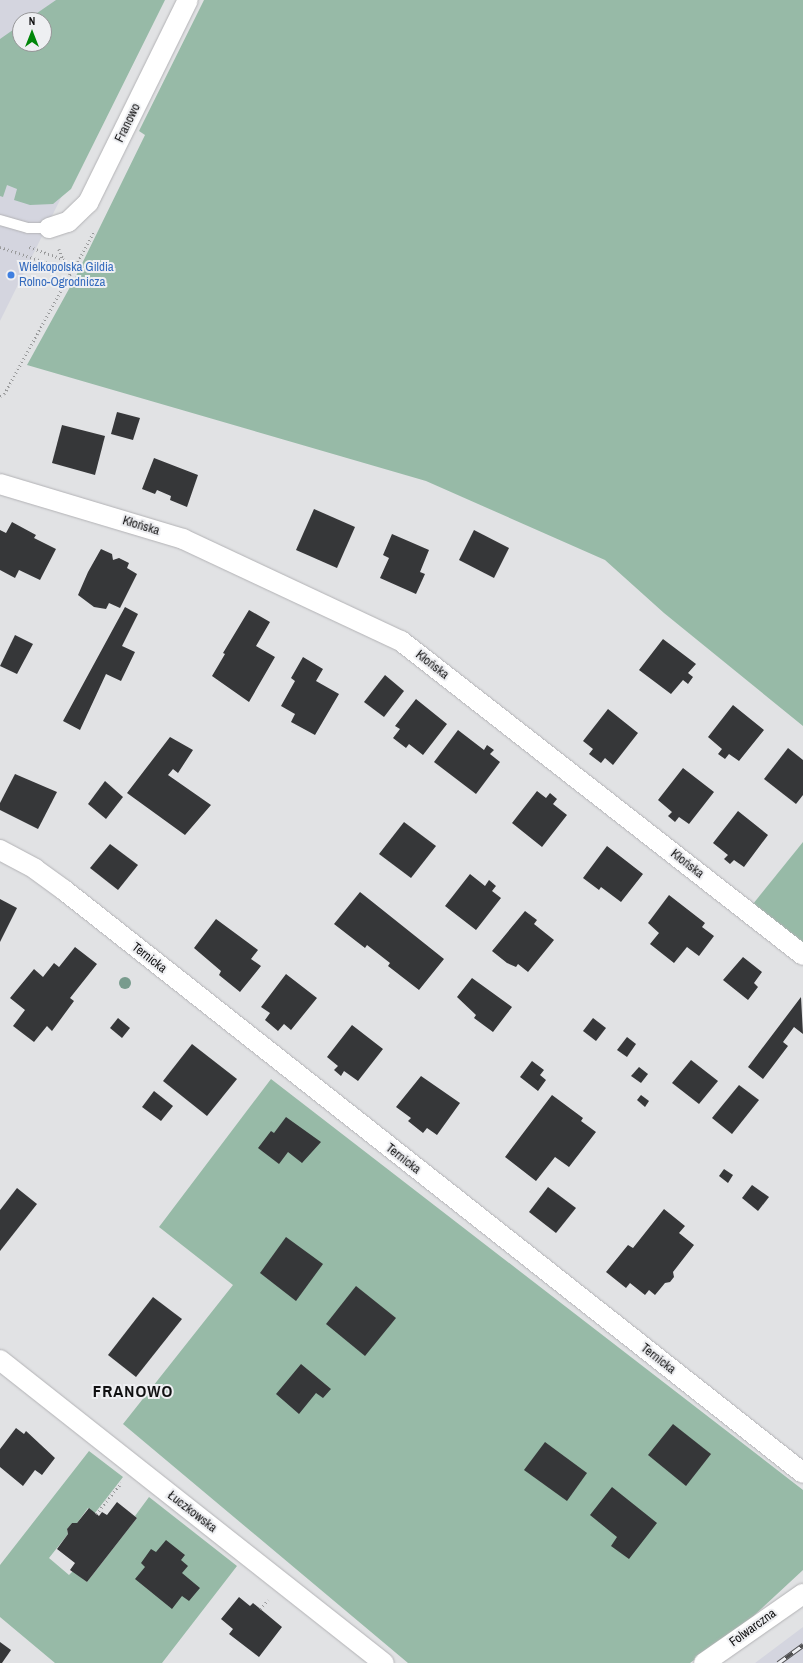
<!DOCTYPE html>
<html>
<head>
<meta charset="utf-8">
<style>
	body { margin:0 }
	#map { position:relative; width:803px; height:1663px; overflow:hidden; background:#e1e2e4; font-family:"Archivo Narrow",sans-serif }
	div>[style] { position:absolute }
	.built>* { inset:0; background:#d4d5df }
	.green>* { inset:0; background:#97baa7 }
	.building>* { inset:0; background:#363739 }
	.path>* { height:2.5px; margin-top:-1.25px; transform-origin:0; background:repeating-linear-gradient(90deg,#999a9b 0 1px,transparent 0 4px) }
	.roads { filter:drop-shadow(0 0 1px #b2b2b5) drop-shadow(0 0 1px #b2b2b5) }
	.service>* { height:10px; margin:-5px; padding:0 5px; transform-origin:5px; border-radius:5px; background:#fff }
	.minor>* { height:20px; margin:-10px; padding:0 10px; transform-origin:10px; border-radius:10px; background:#fff }
	.rail>* { height:4.5px; margin-top:-2.25px; transform-origin:0; background:repeating-linear-gradient(90deg,#eeeff2 0 9px,#4f4f50 0 18px); box-sizing:border-box; border-block:1px solid #4f4f50 }
	.trees>* { width:12px; height:12px; margin:-6px; border-radius:50%; background:#789b8d }
	.dots>* { width:11px; height:11px; translate:-50% -50%; box-sizing:border-box; border:2px solid #eeeff2; border-radius:50% }
	span { translate:-50% -50%; white-space:nowrap; text-align:center; line-height:1.15; -webkit-text-stroke:4px #eeeff2; paint-order:stroke }
	.street-label { font-size:13px; color:#111112 }
	.shop-label { font-size:13px; color:#366cbe }
	.left { translate:0 -50%; text-align:left }
	.district-label { font-size:17px; color:#111112; font-weight:700; letter-spacing:1px }
	.north { position:absolute; left:12px; top:12px; width:40px; height:40px; box-sizing:border-box; background:#eeeff2; border:1px solid #969698; border-radius:50%; rotate:0deg; font-size:11px; font-weight:700; line-height:16px; text-align:center; color:#111112 }
	.north::after { content:''; display:block; margin:auto; width:14px; height:18px; background:#008609; clip-path:polygon(50% 0,100% 100%,50% 72%,0 100%) }
</style>
</head>
<body>
<div id="map">
	<div class="built">
		<div style="clip-path:polygon(evenodd,0 0,159px 0,0 321px,0 0,20px 20px,44px 20px,44px 44px,20px 44px,20px 20px)"></div>
		<div style="clip-path:polygon(803px 1627px,803px 1663px,755px 1663px)"></div>
	</div>
	<div class="green">
		<div style="clip-path:polygon(56px 0,165px 0,71px 189px,53px 204px,30px 205px,14px 200px,17px 189px,7px 185px,3px 197px,0 196px,0 39px,20px 25px,20px 44px,44px 44px,44px 20px,27px 20px)"></div>
		<div style="clip-path:polygon(204px 0,803px 0,803px 726px,664px 613px,605px 560px,426px 481px,27px 365px,75px 278px,145px 135px,139px 131px)"></div>
		<div style="clip-path:polygon(803px 842px,803px 944px,753px 904px)"></div>
		<div style="clip-path:polygon(271px 1079px,803px 1490px,803px 1570px,747px 1622px,690px 1663px,408px 1663px,123px 1424px,233px 1285px,159px 1227px)"></div>
		<div style="clip-path:polygon(89px 1451px,123px 1477px,95px 1513px,88px 1508px,77px 1523px,72px 1523px,67px 1529px,68px 1534px,49px 1558px,69px 1575px,73px 1571px,87px 1582px,137px 1518px,135px 1516px,149px 1497px,237px 1566px,162px 1663px,55px 1663px,0 1617px,0 1565px)"></div>
	</div>
	<div class="building">
		<div style="clip-path:polygon(117px 412px,140px 418px,133px 440px,111px 434px)"></div>
		<div style="clip-path:polygon(62px 425px,105px 436px,95px 475px,52px 463px)"></div>
		<div style="clip-path:polygon(154px 458px,198px 475px,187px 507px,170px 500px,171px 496px,157px 490px,155px 494px,142px 489px)"></div>
		<div style="clip-path:polygon(314px 509px,355px 527px,337px 568px,296px 550px)"></div>
		<div style="clip-path:polygon(12px 522px,36px 535px,34px 538px,56px 549px,40px 580px,19px 570px,15px 578px,0 570px,0 530px,6px 533px)"></div>
		<div style="clip-path:polygon(474px 530px,509px 548px,494px 578px,459px 560px)"></div>
		<div style="clip-path:polygon(392px 534px,429px 550px,420px 572px,425px 574px,416px 594px,380px 578px,389px 558px,383px 555px)"></div>
		<div style="clip-path:polygon(101px 549px,112px 554px,113px 560px,119px 558px,129px 563px,127px 568px,137px 574px,120px 608px,109px 603px,106px 609px,94px 607px,78px 595px,88px 572px)"></div>
		<div style="clip-path:polygon(125px 607px,138px 614px,122px 646px,135px 652px,121px 681px,106px 674px,80px 730px,63px 721px)"></div>
		<div style="clip-path:polygon(249px 610px,270px 622px,256px 646px,275px 657px,249px 702px,212px 676px,225px 654px,223px 653px)"></div>
		<div style="clip-path:polygon(15px 635px,33px 644px,17px 674px,0 666px)"></div>
		<div style="clip-path:polygon(663px 639px,696px 664px,688px 673px,693px 677px,688px 684px,683px 680px,671px 694px,639px 670px)"></div>
		<div style="clip-path:polygon(303px 657px,323px 669px,316px 681px,339px 694px,315px 735px,291px 722px,295px 714px,281px 706px,295px 681px,291px 678px)"></div>
		<div style="clip-path:polygon(385px 675px,404px 691px,384px 717px,364px 702px)"></div>
		<div style="clip-path:polygon(416px 699px,447px 724px,423px 755px,409px 744px,406px 748px,393px 738px,400px 729px,395px 726px)"></div>
		<div style="clip-path:polygon(733px 705px,764px 730px,739px 761px,729px 754px,725px 759px,718px 754px,722px 749px,708px 737px)"></div>
		<div style="clip-path:polygon(608px 709px,638px 733px,613px 765px,605px 758px,601px 763px,589px 754px,593px 749px,583px 741px)"></div>
		<div style="clip-path:polygon(458px 730px,484px 750px,487px 745px,494px 750px,490px 754px,500px 762px,476px 794px,434px 762px)"></div>
		<div style="clip-path:polygon(170px 737px,193px 750px,178px 773px,173px 769px,168px 775px,211px 805px,185px 835px,127px 793px)"></div>
		<div style="clip-path:polygon(788px 748px,803px 760px,803px 795px,796px 804px,764px 779px)"></div>
		<div style="clip-path:polygon(683px 768px,714px 792px,689px 824px,679px 817px,675px 822px,668px 816px,672px 812px,658px 800px)"></div>
		<div style="clip-path:polygon(15px 774px,57px 792px,38px 829px,0 810px,0 803px)"></div>
		<div style="clip-path:polygon(105px 781px,123px 797px,106px 819px,88px 804px)"></div>
		<div style="clip-path:polygon(537px 791px,546px 798px,550px 793px,557px 799px,553px 804px,567px 815px,542px 847px,512px 823px)"></div>
		<div style="clip-path:polygon(738px 811px,768px 835px,744px 867px,734px 860px,730px 864px,724px 859px,728px 855px,713px 843px)"></div>
		<div style="clip-path:polygon(404px 822px,436px 846px,411px 878px,379px 854px)"></div>
		<div style="clip-path:polygon(110px 844px,138px 865px,118px 890px,90px 868px)"></div>
		<div style="clip-path:polygon(607px 846px,643px 874px,621px 902px,601px 887px,599px 890px,583px 878px)"></div>
		<div style="clip-path:polygon(470px 874px,485px 886px,489px 880px,496px 886px,492px 891px,501px 898px,476px 930px,445px 906px)"></div>
		<div style="clip-path:polygon(360px 892px,444px 959px,419px 990px,388px 966px,390px 963px,367px 945px,365px 948px,334px 924px)"></div>
		<div style="clip-path:polygon(669px 895px,705px 923px,702px 927px,714px 936px,699px 956px,687px 947px,674px 963px,650px 944px,659px 933px,648px 923px)"></div>
		<div style="clip-path:polygon(0 899px,17px 908px,0 942px)"></div>
		<div style="clip-path:polygon(525px 911px,537px 920px,534px 924px,554px 940px,528px 972px,518px 964px,516px 967px,507px 963px,492px 951px)"></div>
		<div style="clip-path:polygon(216px 919px,258px 950px,251px 959px,261px 966px,240px 992px,219px 975px,221px 971px,194px 948px)"></div>
		<div style="clip-path:polygon(75px 947px,97px 964px,70px 998px,74px 1001px,52px 1031px,47px 1026px,34px 1042px,13px 1026px,25px 1010px,10px 998px,34px 969px,43px 977px,54px 963px,59px 967px)"></div>
		<div style="clip-path:polygon(743px 957px,762px 972px,754px 983px,758px 987px,748px 1000px,723px 980px)"></div>
		<div style="clip-path:polygon(286px 974px,317px 998px,291px 1030px,284px 1024px,278px 1031px,265px 1020px,270px 1013px,261px 1007px)"></div>
		<div style="clip-path:polygon(472px 978px,512px 1007px,493px 1032px,474px 1018px,476px 1015px,457px 997px)"></div>
		<div style="clip-path:polygon(801px 997px,803px 1034px,794px 1027px,783px 1042px,788px 1046px,763px 1079px,748px 1067px)"></div>
		<div style="clip-path:polygon(118px 1018px,130px 1028px,122px 1038px,110px 1028px)"></div>
		<div style="clip-path:polygon(593px 1018px,606px 1028px,596px 1041px,583px 1031px)"></div>
		<div style="clip-path:polygon(352px 1025px,383px 1049px,358px 1081px,344px 1071px,341px 1076px,334px 1070px,338px 1066px,327px 1057px)"></div>
		<div style="clip-path:polygon(627px 1037px,636px 1044px,627px 1057px,617px 1050px)"></div>
		<div style="clip-path:polygon(192px 1044px,237px 1079px,207px 1116px,163px 1081px)"></div>
		<div style="clip-path:polygon(691px 1060px,718px 1081px,699px 1104px,672px 1083px)"></div>
		<div style="clip-path:polygon(532px 1061px,544px 1070px,540px 1075px,546px 1080px,538px 1091px,520px 1077px)"></div>
		<div style="clip-path:polygon(639px 1067px,648px 1074px,641px 1083px,631px 1076px)"></div>
		<div style="clip-path:polygon(421px 1076px,460px 1103px,437px 1135px,427px 1128px,423px 1133px,408px 1121px,411px 1118px,396px 1107px)"></div>
		<div style="clip-path:polygon(739px 1085px,759px 1100px,732px 1134px,712px 1118px)"></div>
		<div style="clip-path:polygon(154px 1091px,173px 1106px,161px 1121px,142px 1107px)"></div>
		<div style="clip-path:polygon(552px 1095px,583px 1118px,581px 1121px,596px 1132px,569px 1167px,555px 1157px,536px 1181px,505px 1157px)"></div>
		<div style="clip-path:polygon(641px 1095px,649px 1101px,645px 1107px,637px 1100px)"></div>
		<div style="clip-path:polygon(286px 1117px,321px 1142px,302px 1163px,288px 1152px,279px 1164px,258px 1148px,271px 1131px,274px 1133px)"></div>
		<div style="clip-path:polygon(724px 1169px,733px 1175px,728px 1183px,719px 1176px)"></div>
		<div style="clip-path:polygon(752px 1185px,769px 1197px,758px 1211px,742px 1198px)"></div>
		<div style="clip-path:polygon(548px 1187px,576px 1208px,556px 1233px,529px 1212px)"></div>
		<div style="clip-path:polygon(17px 1188px,37px 1204px,0 1251px,0 1210px)"></div>
		<div style="clip-path:polygon(664px 1209px,685px 1226px,679px 1233px,694px 1245px,673px 1272px,674px 1277px,670px 1282px,665px 1283px,655px 1295px,649px 1290px,645px 1295px,630px 1283px,626px 1288px,606px 1272px,628px 1245px,633px 1248px)"></div>
		<div style="clip-path:polygon(286px 1237px,323px 1264px,296px 1301px,260px 1273px)"></div>
		<div style="clip-path:polygon(356px 1286px,396px 1318px,365px 1356px,326px 1324px)"></div>
		<div style="clip-path:polygon(153px 1297px,182px 1319px,136px 1377px,108px 1355px)"></div>
		<div style="clip-path:polygon(301px 1364px,331px 1389px,323px 1398px,316px 1393px,299px 1414px,276px 1394px)"></div>
		<div style="clip-path:polygon(673px 1424px,711px 1454px,686px 1486px,648px 1455px)"></div>
		<div style="clip-path:polygon(16px 1428px,24px 1434px,26px 1431px,55px 1458px,42px 1475px,35px 1470px,23px 1486px,0 1467px,0 1449px)"></div>
		<div style="clip-path:polygon(545px 1442px,587px 1473px,567px 1501px,524px 1470px)"></div>
		<div style="clip-path:polygon(612px 1487px,657px 1523px,629px 1559px,611px 1546px,617px 1537px,590px 1515px)"></div>
		<div style="clip-path:polygon(117px 1502px,137px 1518px,87px 1582px,70px 1570px,75px 1563px,57px 1549px,68px 1534px,67px 1529px,72px 1523px,77px 1523px,89px 1508px,99px 1516px,102px 1512px,107px 1515px)"></div>
		<div style="clip-path:polygon(166px 1540px,185px 1555px,181px 1560px,188px 1566px,182px 1573px,200px 1588px,189px 1601px,182px 1596px,172px 1609px,135px 1579px,145px 1567px,141px 1563px,151px 1549px,156px 1552px)"></div>
		<div style="clip-path:polygon(239px 1597px,250px 1606px,253px 1603px,282px 1627px,259px 1657px,229px 1634px,233px 1629px,221px 1619px)"></div>
		<div style="clip-path:polygon(0 1642px,11px 1650px,2px 1663px,0 1663px)"></div>
	</div>
	<div class="path">
		<div style="left:0;top:247px;width:70px;rotate:18.4deg"></div>
		<div style="left:59px;top:249px;width:11px;rotate:68deg"></div>
		<div style="left:74px;top:269px;width:43px;rotate:-62.2deg"></div>
		<div style="left:0;top:396px;width:4px;rotate:-27deg"></div>
		<div style="left:4px;top:394px;width:139px;rotate:-61.2deg"></div>
		<div style="left:71px;top:272px;width:14px;rotate:-120deg"></div>
		<div style="left:64px;top:260px;width:38px;rotate:-160deg"></div>
		<div style="left:96px;top:1514px;width:40px;rotate:-51deg"></div>
		<div style="left:260px;top:1609px;width:12px;rotate:-48deg"></div>
	</div>
	<div class="roads">
		<div class="service">
			<div style="left:0;top:220px;width:29px;rotate:16deg"></div>
			<div style="left:28px;top:228px;width:21px"></div>
		</div>
		<div class="minor">
			<div style="left:49px;top:228px;width:20px;rotate:-18deg"></div>
			<div style="left:68px;top:222px;width:28px;rotate:-44deg"></div>
			<div style="left:88px;top:203px;width:226px;rotate:-63.8deg"></div>
			<div style="left:0;top:484px;width:191px;rotate:16.7deg"></div>
			<div style="left:183px;top:539px;width:241px;rotate:25.1deg"></div>
			<div style="left:401px;top:641px;width:510px;rotate:37.99deg"></div>
			<div style="left:0;top:850px;width:40px;rotate:28deg"></div>
			<div style="left:35px;top:869px;width:36px;rotate:36deg"></div>
			<div style="left:64px;top:890px;width:941px;rotate:38.27deg"></div>
			<div style="left:0;top:1360px;width:489px;rotate:38.3deg"></div>
			<div style="left:704px;top:1663px;width:121px;rotate:-34.9deg"></div>
		</div>
	</div>
	<div class="rail">
		<div style="left:778px;top:1663px;width:31px;rotate:-36deg"></div>
	</div>
	<div class="trees">
		<div style="left:125px;top:983px"></div>
	</div>
	<div class="dots">
		<div style="left:11px;top:275px;background:#3f7fe0"></div>
	</div>
	<div class="street-label">
		<span style="left:128px;top:123px;rotate:-64deg">Franowo</span>
		<span style="left:141px;top:526px;rotate:17deg">Kłońska</span>
		<span style="left:432px;top:665px;rotate:38deg">Kłońska</span>
		<span style="left:687px;top:864px;rotate:38deg">Kłońska</span>
		<span style="left:149px;top:958px;rotate:38deg">Ternicka</span>
		<span style="left:403px;top:1159px;rotate:38deg">Ternicka</span>
		<span style="left:658px;top:1359px;rotate:38deg">Ternicka</span>
		<span style="left:192px;top:1512px;rotate:38deg">Łuczkowska</span>
		<span style="left:753px;top:1628px;rotate:-36deg">Folwarczna</span>
	</div>
	<div class="shop-label">
		<span class="left" style="left:19px;top:275px">Wielkopolska Gildia<br>Rolno-Ogrodnicza</span>
	</div>
	<div class="district-label">
		<span style="left:133px;top:1391px">FRANOWO</span>
	</div>
	<div class="north">N</div>
</div>
</body>
</html>
